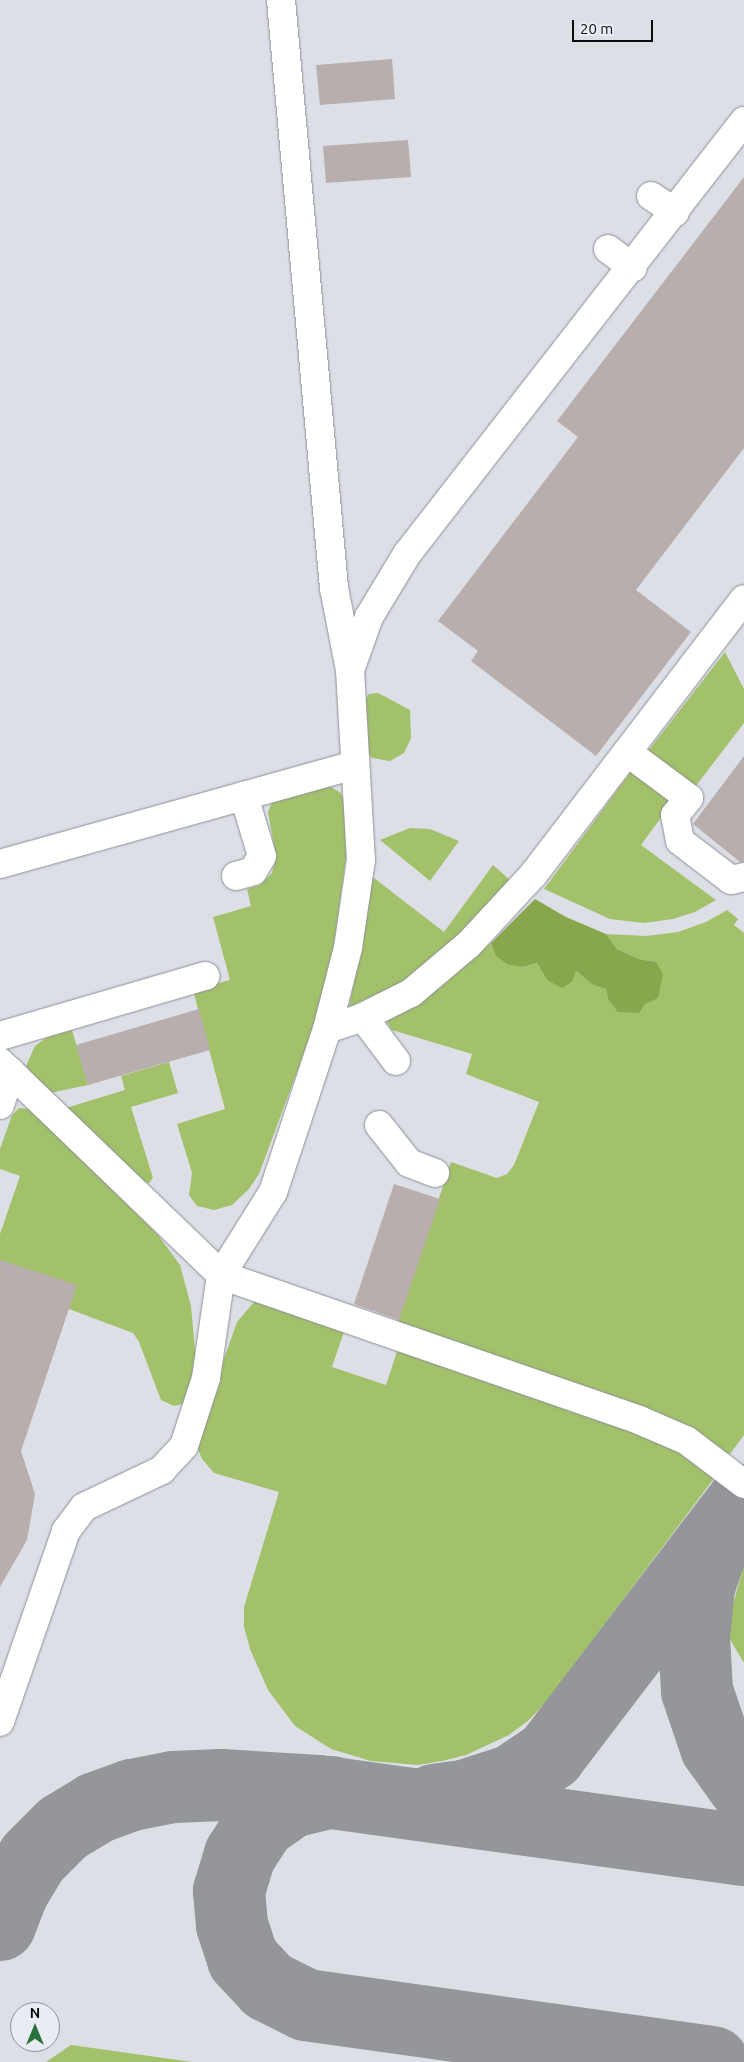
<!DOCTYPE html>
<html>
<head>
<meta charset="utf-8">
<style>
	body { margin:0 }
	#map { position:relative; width:744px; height:2062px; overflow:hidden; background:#dddfe6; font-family:Ubuntu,sans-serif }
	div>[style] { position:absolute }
	.green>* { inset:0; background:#a2c16a }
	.forest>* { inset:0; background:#88a74d }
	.taxiway>* { height:72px; margin:-36px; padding:0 36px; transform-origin:36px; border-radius:36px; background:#94969a }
	.building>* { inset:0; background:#b7aead }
	.roads { filter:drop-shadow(0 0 1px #8e9097) drop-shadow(0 0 1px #8e9097) }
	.minor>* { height:28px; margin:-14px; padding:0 14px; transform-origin:14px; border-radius:14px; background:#fff }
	span { translate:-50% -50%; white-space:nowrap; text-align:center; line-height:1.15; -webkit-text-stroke:5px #eaecf3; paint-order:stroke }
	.north { position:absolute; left:10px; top:2002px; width:50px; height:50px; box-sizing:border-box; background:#eaecf3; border:1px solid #919398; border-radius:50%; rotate:0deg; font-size:14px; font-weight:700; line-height:20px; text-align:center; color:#0c0d0f }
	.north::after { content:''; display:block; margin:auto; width:18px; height:22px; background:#2b703c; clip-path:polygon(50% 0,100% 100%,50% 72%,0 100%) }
	.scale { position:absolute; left:572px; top:20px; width:81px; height:22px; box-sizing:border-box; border:2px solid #0c0d0f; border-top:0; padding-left:6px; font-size:15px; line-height:18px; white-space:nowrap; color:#0c0d0f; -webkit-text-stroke:4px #eaecf3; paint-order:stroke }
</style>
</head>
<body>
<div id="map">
	<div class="green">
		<div style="clip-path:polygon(725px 652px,744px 689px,744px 723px,692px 791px,645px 755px)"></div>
		<div style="clip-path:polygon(378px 693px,410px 710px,411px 738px,404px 753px,390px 761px,372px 758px,364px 750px,364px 701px,369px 694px)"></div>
		<div style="clip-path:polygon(633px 769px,674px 800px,641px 845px,716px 900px,695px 912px,673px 919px,644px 923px,610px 919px,544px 889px)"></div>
		<div style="clip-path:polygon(319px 785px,331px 787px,341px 793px,345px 806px,346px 857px,334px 944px,314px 1026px,259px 1174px,249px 1189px,232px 1205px,214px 1210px,197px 1206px,189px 1195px,192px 1173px,177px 1124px,225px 1109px,193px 990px,230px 980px,213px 917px,251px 906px,247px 889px,260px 885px,272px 873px,276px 856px,268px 812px,272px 802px)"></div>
		<div style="clip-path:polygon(410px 828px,430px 829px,459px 841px,430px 881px,380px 840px)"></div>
		<div style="clip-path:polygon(493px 865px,509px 879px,510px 886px,461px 937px,405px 981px,349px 1007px,361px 949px,370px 875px,444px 932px)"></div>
		<div style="clip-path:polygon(727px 910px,738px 919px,734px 925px,744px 933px,744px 1435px,730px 1454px,397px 1325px,451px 1162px,497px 1178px,507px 1174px,514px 1165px,539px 1102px,466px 1074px,472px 1054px,392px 1030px,385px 1019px,458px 971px,491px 943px,495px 955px,523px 967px,537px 963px,547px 980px,576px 971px,593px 985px,606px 989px,608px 999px,656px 962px,639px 959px,617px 949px,606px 934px,646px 936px,678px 932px,706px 922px)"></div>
		<div style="clip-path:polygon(72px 1030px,88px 1085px,50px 1093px,26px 1066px,35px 1046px,46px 1038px)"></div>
		<div style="clip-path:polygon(169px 1062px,178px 1093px,131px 1107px,153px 1178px,149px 1183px,142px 1182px,66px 1108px,125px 1090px,121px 1076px)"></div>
		<div style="clip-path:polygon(19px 1108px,28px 1109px,37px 1115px,158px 1235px,180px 1265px,191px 1306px,196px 1361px,194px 1377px,186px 1400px,182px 1404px,174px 1406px,161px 1400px,139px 1342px,133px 1333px,69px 1309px,0 1260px,0 1234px,20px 1176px,0 1169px,0 1149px,12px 1115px)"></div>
		<div style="clip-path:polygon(255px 1301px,345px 1329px,332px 1367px,386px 1385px,398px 1348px,655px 1439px,718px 1473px,547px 1701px,529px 1720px,509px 1735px,466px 1755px,442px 1761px,418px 1765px,371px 1761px,331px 1749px,295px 1726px,268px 1690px,250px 1649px,244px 1627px,244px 1607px,279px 1492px,214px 1473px,202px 1459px,197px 1447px,198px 1432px,237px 1322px)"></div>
		<div style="clip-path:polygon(744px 1566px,744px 1663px,728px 1636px,727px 1624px)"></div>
		<div style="clip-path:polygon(71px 2045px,192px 2062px,46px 2062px)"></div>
	</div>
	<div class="forest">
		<div style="clip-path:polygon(535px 899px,566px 917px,606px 934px,617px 949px,639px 959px,656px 962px,663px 974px,658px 998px,645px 1004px,639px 1013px,618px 1012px,608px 999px,606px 989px,593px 985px,576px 971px,572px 982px,562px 988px,547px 980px,537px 963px,523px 967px,507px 964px,495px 955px,491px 943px)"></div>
	</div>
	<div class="taxiway">
		<div style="left:711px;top:1552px;width:36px;rotate:109deg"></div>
		<div style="left:699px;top:1586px;width:51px;rotate:95.6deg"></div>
		<div style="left:694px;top:1637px;width:54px;rotate:86.8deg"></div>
		<div style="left:697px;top:1691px;width:59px;rotate:71.3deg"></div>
		<div style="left:716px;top:1747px;width:48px;rotate:54.3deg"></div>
		<div style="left:332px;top:1792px;width:42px;rotate:166.3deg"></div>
		<div style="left:291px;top:1802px;width:38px;rotate:145deg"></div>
		<div style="left:260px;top:1824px;width:37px;rotate:123deg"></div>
		<div style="left:240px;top:1855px;width:38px;rotate:107deg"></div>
		<div style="left:229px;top:1891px;width:34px;rotate:85deg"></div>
		<div style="left:232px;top:1925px;width:36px;rotate:72deg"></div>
		<div style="left:243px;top:1959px;width:37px;rotate:47deg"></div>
		<div style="left:268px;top:1986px;width:42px;rotate:26.6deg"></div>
		<div style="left:306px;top:2005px;width:411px;rotate:8deg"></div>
		<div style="left:434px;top:1800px;width:30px;rotate:-8deg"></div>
		<div style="left:464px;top:1796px;width:52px;rotate:-18.1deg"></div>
		<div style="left:513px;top:1780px;width:45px;rotate:-34deg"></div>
		<div style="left:550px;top:1755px;width:320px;rotate:-52.7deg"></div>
		<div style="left:0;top:1925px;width:34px;rotate:-69deg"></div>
		<div style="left:12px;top:1893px;width:41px;rotate:-59deg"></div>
		<div style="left:33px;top:1858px;width:42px;rotate:-45deg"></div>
		<div style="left:63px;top:1828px;width:39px;rotate:-31deg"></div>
		<div style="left:96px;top:1808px;width:38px;rotate:-20deg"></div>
		<div style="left:132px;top:1795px;width:42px;rotate:-11deg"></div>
		<div style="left:173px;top:1787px;width:48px;rotate:-2.4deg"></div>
		<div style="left:221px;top:1785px;width:97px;rotate:3.5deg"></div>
		<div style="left:318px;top:1791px;width:430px;rotate:7.9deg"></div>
	</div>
	<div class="building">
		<div style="clip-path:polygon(392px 59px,395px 99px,320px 105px,316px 65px)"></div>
		<div style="clip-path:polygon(408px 140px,411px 177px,326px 183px,323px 146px)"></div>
		<div style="clip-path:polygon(744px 177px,744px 448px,636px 590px,691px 632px,596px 756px,471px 661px,478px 651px,438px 621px,578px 437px,557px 421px)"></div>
		<div style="clip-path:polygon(744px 756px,744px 862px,740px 862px,693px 824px)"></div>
		<div style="clip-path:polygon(199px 1009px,210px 1050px,88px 1085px,76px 1045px)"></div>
		<div style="clip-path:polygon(394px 1184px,440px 1199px,399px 1320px,354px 1304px)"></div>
		<div style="clip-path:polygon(0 1260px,77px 1285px,21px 1451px,35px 1494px,27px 1540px,0 1587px)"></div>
	</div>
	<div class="roads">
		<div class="minor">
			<div style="left:281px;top:0;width:590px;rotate:84.85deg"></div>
			<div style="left:334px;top:588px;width:84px;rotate:79deg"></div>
			<div style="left:744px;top:121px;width:549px;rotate:127.89deg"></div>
			<div style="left:407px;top:554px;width:74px;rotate:121.1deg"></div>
			<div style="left:369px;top:617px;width:56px;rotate:109.7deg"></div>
			<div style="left:350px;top:670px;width:190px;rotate:86.7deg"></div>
			<div style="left:361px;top:860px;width:89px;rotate:98.4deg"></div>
			<div style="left:348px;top:948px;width:84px;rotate:104.5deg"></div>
			<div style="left:327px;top:1029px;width:172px;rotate:108.3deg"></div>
			<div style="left:273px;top:1192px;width:98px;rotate:122.1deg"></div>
			<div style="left:221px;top:1275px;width:442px;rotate:19.1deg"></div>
			<div style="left:639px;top:1420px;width:51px;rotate:23.1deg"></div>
			<div style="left:686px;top:1440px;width:73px;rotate:37.2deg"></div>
			<div style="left:651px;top:196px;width:29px;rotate:34deg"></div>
			<div style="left:608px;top:249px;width:31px;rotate:37deg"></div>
			<div style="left:627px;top:752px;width:77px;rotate:36.6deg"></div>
			<div style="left:689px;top:798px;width:22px;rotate:129deg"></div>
			<div style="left:675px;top:815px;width:26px;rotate:79deg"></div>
			<div style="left:680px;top:841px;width:64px;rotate:37.4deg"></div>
			<div style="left:731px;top:880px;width:13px;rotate:-13deg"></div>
			<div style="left:0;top:864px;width:368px;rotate:-15.6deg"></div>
			<div style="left:236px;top:876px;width:18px;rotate:-16deg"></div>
			<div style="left:253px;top:871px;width:17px;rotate:-59deg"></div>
			<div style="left:262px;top:856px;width:63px;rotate:-106.7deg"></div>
			<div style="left:363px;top:1017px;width:55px;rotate:53.1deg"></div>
			<div style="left:327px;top:1029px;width:38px;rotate:-18deg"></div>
			<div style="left:363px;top:1017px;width:54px;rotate:-26.6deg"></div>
			<div style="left:411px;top:993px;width:76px;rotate:-40.2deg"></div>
			<div style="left:469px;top:944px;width:94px;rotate:-47.2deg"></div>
			<div style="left:533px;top:875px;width:347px;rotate:-52.6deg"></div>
			<div style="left:0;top:1036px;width:214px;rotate:-16.3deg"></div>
			<div style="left:0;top:1062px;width:307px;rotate:43.9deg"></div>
			<div style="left:221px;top:1275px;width:104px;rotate:98.3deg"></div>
			<div style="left:206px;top:1378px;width:71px;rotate:107.9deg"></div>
			<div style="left:184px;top:1446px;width:33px;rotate:133deg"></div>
			<div style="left:162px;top:1470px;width:86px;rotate:154.6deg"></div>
			<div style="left:84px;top:1507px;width:30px;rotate:127deg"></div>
			<div style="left:66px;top:1531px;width:202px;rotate:109.1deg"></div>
			<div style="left:0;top:1105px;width:35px;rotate:-72deg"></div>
			<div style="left:379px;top:1125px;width:48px;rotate:51.7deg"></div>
			<div style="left:409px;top:1163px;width:28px;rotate:21deg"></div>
		</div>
	</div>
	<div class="north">N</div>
	<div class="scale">20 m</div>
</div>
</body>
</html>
